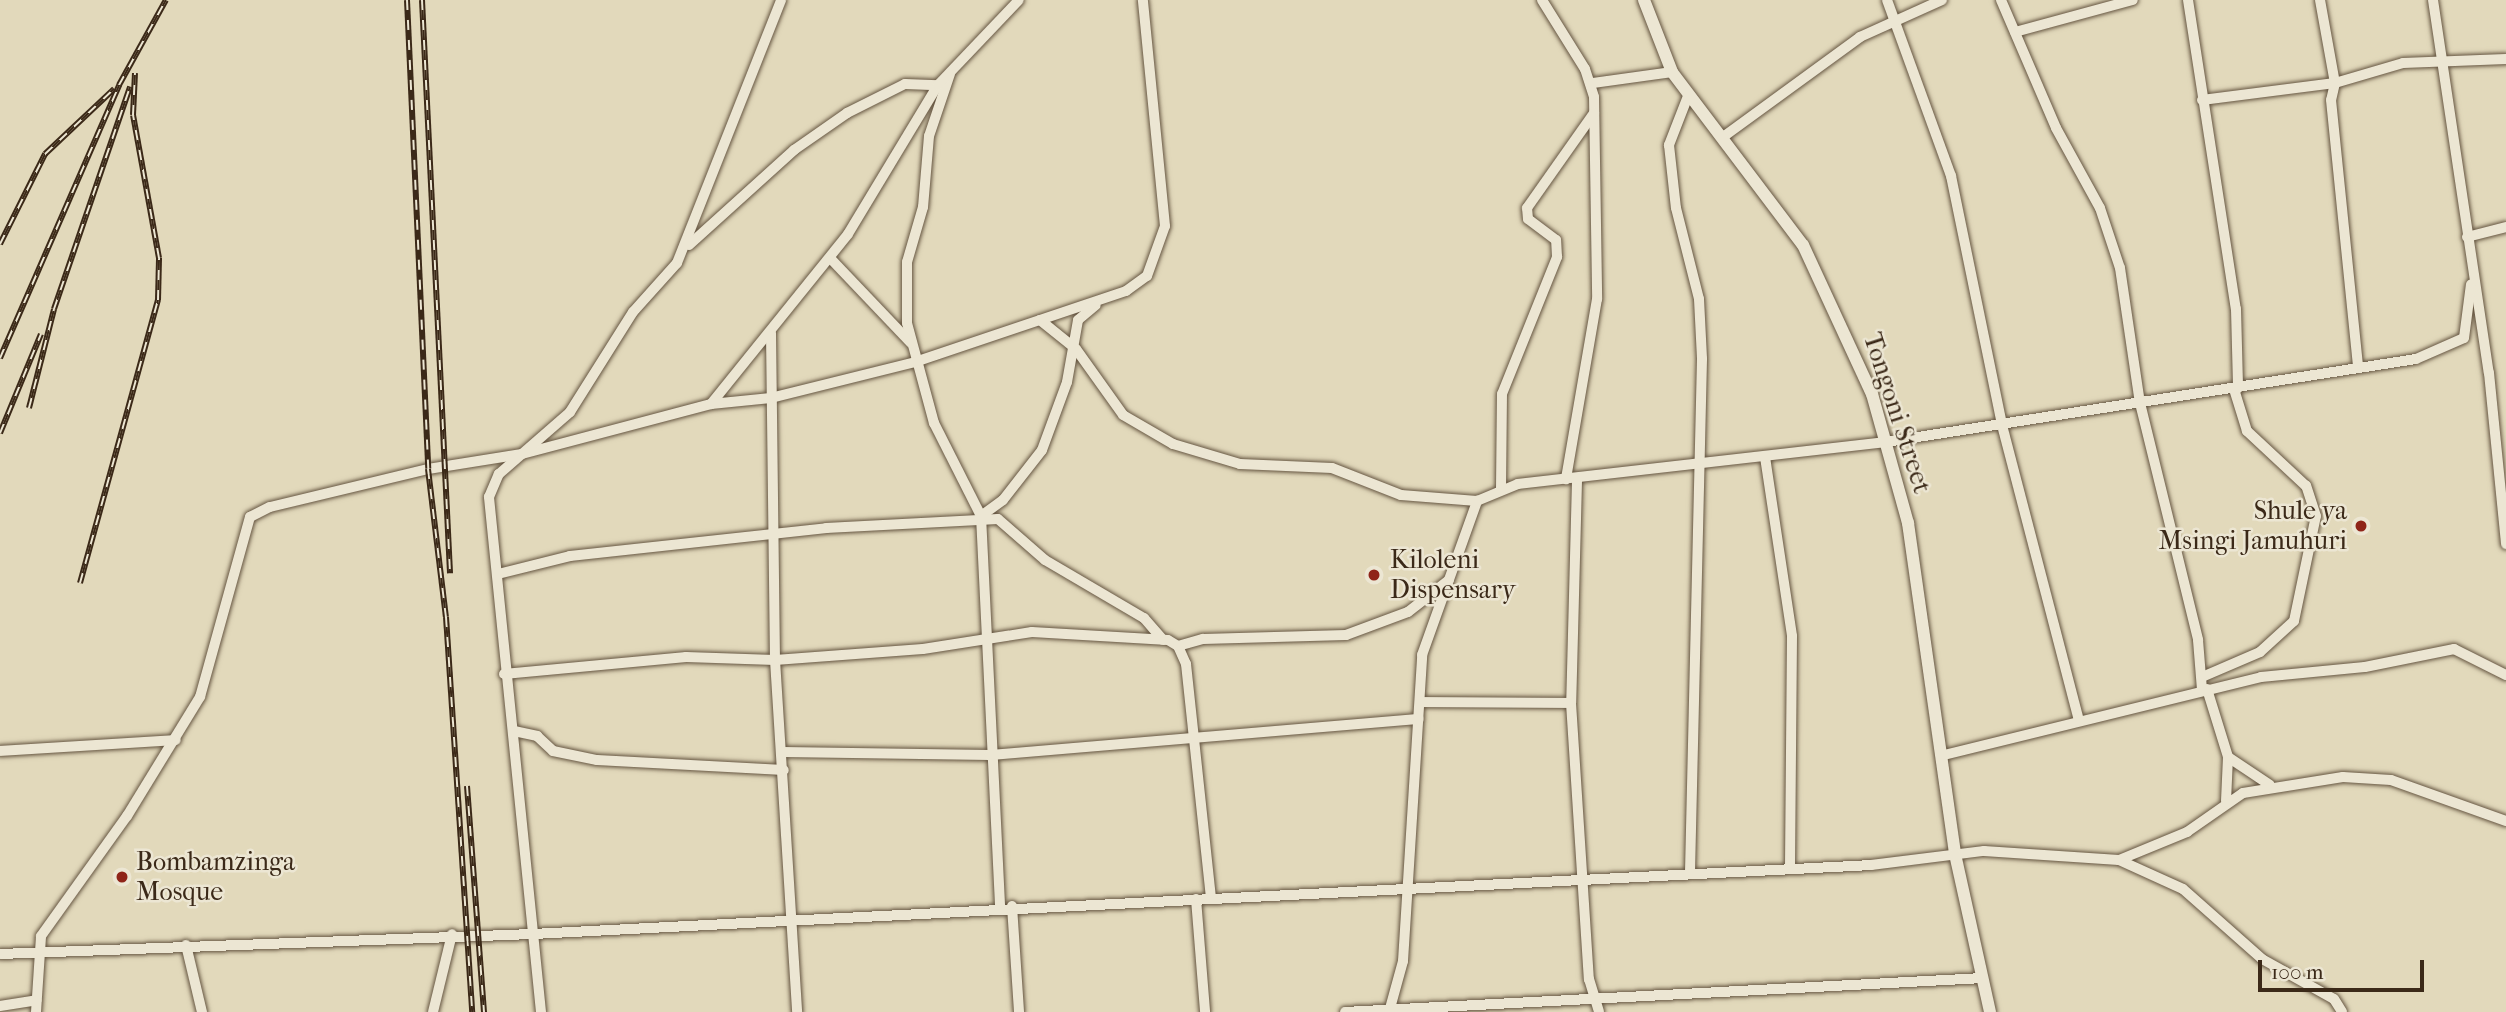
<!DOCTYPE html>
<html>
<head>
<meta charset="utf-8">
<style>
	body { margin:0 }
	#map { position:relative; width:2506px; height:1012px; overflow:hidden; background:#e2d9bb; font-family:"IM FELL French Canon",serif }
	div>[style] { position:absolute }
	.roads { filter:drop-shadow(0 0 2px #655541) drop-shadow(0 0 2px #655541) }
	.minor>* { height:10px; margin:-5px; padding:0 5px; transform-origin:5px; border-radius:5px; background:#ece6d3 }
	.tertiary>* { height:12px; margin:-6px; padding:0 6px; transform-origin:6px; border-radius:6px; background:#ece6d3 }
	.rail>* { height:6px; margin-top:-3px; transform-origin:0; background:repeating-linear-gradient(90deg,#ece6d3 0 10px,#3b2918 0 20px); box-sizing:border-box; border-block:2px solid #3b2918 }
	.dots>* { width:19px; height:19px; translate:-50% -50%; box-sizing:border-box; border:4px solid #ece6d3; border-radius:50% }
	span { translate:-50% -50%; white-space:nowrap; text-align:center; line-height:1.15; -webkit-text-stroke:5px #ece6d3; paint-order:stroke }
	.street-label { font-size:26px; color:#3b2918 }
	.poi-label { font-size:26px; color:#3b2918 }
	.right { translate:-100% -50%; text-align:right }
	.left { translate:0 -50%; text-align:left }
	.scale { position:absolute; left:2258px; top:960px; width:166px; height:32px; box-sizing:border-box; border:4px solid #3b2918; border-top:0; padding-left:9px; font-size:21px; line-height:24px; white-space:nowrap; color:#3b2918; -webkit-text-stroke:5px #ece6d3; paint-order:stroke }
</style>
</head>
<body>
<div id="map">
	<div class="roads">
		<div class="minor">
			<div style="left:1542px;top:0;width:81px;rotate:58.1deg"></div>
			<div style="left:1585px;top:69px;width:29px;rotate:72deg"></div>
			<div style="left:1594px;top:97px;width:202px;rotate:89.1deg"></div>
			<div style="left:1597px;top:299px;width:183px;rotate:99.8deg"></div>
			<div style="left:1887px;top:0;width:187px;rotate:70deg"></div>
			<div style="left:1951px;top:176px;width:254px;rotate:78.4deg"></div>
			<div style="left:2002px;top:425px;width:305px;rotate:75.4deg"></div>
			<div style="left:2001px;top:0;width:139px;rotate:66.7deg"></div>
			<div style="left:2056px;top:128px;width:91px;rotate:61.2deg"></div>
			<div style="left:2100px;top:208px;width:63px;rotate:71.6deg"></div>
			<div style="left:2120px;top:268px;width:136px;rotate:81.6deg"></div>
			<div style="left:2140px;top:403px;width:244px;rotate:76.2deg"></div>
			<div style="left:2198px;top:640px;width:50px;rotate:85.4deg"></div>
			<div style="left:2188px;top:0;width:313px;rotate:81.2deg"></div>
			<div style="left:2236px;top:309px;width:79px;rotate:88.5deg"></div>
			<div style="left:2320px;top:0;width:84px;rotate:79.8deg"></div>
			<div style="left:2335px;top:83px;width:17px;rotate:103deg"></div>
			<div style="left:2331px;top:100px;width:268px;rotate:84.2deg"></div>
			<div style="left:2433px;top:0;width:377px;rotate:81.5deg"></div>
			<div style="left:2489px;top:373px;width:172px;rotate:84.3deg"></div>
			<div style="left:2015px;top:32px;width:122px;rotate:-15.2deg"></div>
			<div style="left:950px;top:74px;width:65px;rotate:108.7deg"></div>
			<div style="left:929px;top:136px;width:71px;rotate:94.8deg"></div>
			<div style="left:923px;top:207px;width:57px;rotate:106.2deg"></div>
			<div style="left:907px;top:262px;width:61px;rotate:90deg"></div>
			<div style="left:907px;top:323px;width:104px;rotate:74.9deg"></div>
			<div style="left:934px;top:423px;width:104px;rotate:63.2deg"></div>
			<div style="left:981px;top:516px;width:391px;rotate:87.2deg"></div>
			<div style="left:1593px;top:83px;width:80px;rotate:-7.9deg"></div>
			<div style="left:1688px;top:96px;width:53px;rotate:111.2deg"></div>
			<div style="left:1669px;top:145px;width:63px;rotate:83.7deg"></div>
			<div style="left:1676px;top:208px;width:94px;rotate:75.8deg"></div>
			<div style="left:1699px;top:299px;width:60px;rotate:87.1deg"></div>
			<div style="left:1702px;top:359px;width:514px;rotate:91.34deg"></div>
			<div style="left:2202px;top:100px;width:134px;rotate:-7.3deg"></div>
			<div style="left:2335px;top:83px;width:71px;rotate:-16.4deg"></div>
			<div style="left:2403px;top:63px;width:103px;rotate:-2.2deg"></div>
			<div style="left:1723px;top:137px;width:170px;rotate:-36.1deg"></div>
			<div style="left:1860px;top:37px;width:90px;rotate:-24.3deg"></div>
			<div style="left:2467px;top:237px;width:40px;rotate:-14.4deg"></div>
			<div style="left:689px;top:245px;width:142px;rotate:-42.1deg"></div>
			<div style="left:794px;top:150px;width:65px;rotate:-34.9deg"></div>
			<div style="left:847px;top:113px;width:65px;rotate:-26.6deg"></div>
			<div style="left:905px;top:84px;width:33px;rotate:2deg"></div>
			<div style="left:830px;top:258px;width:117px;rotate:46.4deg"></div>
			<div style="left:1040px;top:320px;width:46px;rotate:38.9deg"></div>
			<div style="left:1076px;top:349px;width:81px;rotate:54.5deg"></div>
			<div style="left:1123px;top:415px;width:58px;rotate:30.1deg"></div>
			<div style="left:1173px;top:444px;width:70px;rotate:16.6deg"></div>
			<div style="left:1240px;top:464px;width:92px;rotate:2.5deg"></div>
			<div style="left:1332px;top:468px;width:74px;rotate:21.4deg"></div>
			<div style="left:1401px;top:495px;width:76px;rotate:4.5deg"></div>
			<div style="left:771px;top:333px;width:327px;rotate:89.3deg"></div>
			<div style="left:775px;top:660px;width:353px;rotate:86.4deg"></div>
			<div style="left:711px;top:404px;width:218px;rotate:-51.1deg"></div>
			<div style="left:848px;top:234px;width:174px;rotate:-58.9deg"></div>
			<div style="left:938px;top:85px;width:117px;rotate:-46.4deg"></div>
			<div style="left:1765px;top:457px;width:181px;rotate:81.4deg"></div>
			<div style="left:1792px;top:636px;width:231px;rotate:90.5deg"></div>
			<div style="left:1577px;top:481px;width:222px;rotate:91.5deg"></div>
			<div style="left:1571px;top:703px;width:277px;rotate:86.3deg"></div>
			<div style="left:1589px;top:979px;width:34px;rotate:73deg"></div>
			<div style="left:1501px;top:488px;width:94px;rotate:-89.4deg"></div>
			<div style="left:1502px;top:394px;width:148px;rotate:-68.1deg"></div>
			<div style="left:1557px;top:257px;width:17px;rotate:-93deg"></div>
			<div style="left:1556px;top:240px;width:35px;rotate:-143deg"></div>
			<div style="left:1528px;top:219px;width:11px;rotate:-95deg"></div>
			<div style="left:1527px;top:208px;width:116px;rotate:-54.8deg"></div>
			<div style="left:981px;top:516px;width:27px;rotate:-36deg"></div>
			<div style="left:1003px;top:500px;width:63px;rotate:-52deg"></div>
			<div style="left:1042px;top:450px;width:72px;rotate:-69.8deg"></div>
			<div style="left:1067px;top:382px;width:63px;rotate:-79.9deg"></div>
			<div style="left:1078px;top:320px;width:23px;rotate:-40deg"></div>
			<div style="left:498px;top:574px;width:74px;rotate:-14deg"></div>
			<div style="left:570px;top:556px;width:258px;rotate:-6.2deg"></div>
			<div style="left:826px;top:528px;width:172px;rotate:-3deg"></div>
			<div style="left:998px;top:519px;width:62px;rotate:41.1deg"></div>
			<div style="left:1045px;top:560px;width:115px;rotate:30.4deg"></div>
			<div style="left:1144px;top:618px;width:29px;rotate:49deg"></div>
			<div style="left:1178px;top:646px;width:26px;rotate:-16deg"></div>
			<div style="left:1203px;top:639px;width:143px;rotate:-1.6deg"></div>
			<div style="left:1346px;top:635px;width:66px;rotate:-20.4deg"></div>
			<div style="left:1408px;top:612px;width:52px;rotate:-38deg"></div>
			<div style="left:504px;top:674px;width:183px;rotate:-5.3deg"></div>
			<div style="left:686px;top:657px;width:89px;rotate:1.9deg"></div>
			<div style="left:775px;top:660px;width:148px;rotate:-4.3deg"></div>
			<div style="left:923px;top:649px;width:110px;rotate:-8.9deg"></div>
			<div style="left:1032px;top:632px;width:136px;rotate:3.4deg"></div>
			<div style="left:1168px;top:640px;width:12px;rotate:31deg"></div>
			<div style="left:1178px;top:646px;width:20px;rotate:66deg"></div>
			<div style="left:1186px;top:664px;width:234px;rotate:83.9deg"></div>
			<div style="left:2202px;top:677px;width:63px;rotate:-23.3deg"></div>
			<div style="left:2260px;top:652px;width:46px;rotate:-42.4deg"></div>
			<div style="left:2294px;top:621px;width:107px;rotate:-78.2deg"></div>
			<div style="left:2316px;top:516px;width:32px;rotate:-108deg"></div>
			<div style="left:2306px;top:486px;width:81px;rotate:-137deg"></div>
			<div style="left:2247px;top:431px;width:44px;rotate:-107.2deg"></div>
			<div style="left:2207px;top:689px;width:71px;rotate:72.8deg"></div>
			<div style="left:2228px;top:757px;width:44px;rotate:92.6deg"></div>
			<div style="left:1420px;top:702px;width:151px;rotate:0.4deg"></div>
			<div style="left:514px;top:731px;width:24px;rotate:12deg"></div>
			<div style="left:537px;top:736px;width:22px;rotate:43deg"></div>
			<div style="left:553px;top:751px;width:45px;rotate:11.6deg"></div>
			<div style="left:597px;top:760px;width:187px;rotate:3.1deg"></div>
			<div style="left:0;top:751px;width:176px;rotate:-3.6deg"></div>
			<div style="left:783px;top:752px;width:207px;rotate:0.8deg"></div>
			<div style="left:990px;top:755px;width:430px;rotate:-4.8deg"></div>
			<div style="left:1944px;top:755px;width:326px;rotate:-13.8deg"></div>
			<div style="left:2261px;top:677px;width:104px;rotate:-5.5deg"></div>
			<div style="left:2365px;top:667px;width:91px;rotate:-11.4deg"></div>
			<div style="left:2454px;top:649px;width:58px;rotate:26.6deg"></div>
			<div style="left:2228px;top:757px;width:50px;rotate:33.7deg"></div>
			<div style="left:2119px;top:860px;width:70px;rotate:24.4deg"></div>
			<div style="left:2183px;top:889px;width:106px;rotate:41.5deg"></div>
			<div style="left:2262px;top:959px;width:82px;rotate:29.1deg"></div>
			<div style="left:2334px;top:999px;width:15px;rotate:58deg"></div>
			<div style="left:1196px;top:899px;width:113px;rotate:85.4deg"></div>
			<div style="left:1012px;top:906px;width:106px;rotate:86.2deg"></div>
			<div style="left:186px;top:945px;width:69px;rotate:76.6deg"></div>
			<div style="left:0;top:954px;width:533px;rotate:-2.15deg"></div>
			<div style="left:533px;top:934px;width:1340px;rotate:-2.95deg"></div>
			<div style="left:1871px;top:865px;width:114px;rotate:-7.1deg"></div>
			<div style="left:1984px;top:851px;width:135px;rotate:3.8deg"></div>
			<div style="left:2119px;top:860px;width:74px;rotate:-22.4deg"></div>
			<div style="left:2187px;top:832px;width:68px;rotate:-34.9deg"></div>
			<div style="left:2243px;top:793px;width:101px;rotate:-9.1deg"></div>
			<div style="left:2343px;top:777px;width:48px;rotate:3.6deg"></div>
			<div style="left:2391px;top:780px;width:122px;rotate:19.6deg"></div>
			<div style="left:0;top:1006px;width:37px;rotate:-9deg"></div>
			<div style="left:36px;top:1012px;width:76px;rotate:-86.2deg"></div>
			<div style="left:41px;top:936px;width:148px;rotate:-54.4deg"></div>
			<div style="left:127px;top:816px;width:140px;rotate:-58.5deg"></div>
			<div style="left:200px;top:697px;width:187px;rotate:-74.5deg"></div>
			<div style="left:250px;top:517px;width:22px;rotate:-27deg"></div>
			<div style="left:270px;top:507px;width:163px;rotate:-13.5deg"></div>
			<div style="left:428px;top:469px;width:95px;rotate:-9.1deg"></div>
			<div style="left:522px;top:454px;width:196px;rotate:-14.8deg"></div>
			<div style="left:711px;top:404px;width:60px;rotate:-5.7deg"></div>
			<div style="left:771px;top:398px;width:148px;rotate:-14deg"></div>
			<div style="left:915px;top:362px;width:223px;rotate:-18.6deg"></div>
			<div style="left:1126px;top:291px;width:26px;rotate:-36deg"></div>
			<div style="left:1147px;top:276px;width:53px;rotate:-70.2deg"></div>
			<div style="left:1165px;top:226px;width:227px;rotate:-95.6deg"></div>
			<div style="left:433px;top:1012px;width:80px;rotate:-76.3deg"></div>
			<div style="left:541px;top:1012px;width:518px;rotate:-95.77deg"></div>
			<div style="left:489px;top:497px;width:25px;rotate:-67deg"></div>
			<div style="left:499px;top:474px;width:94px;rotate:-41.1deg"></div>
			<div style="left:570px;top:412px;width:118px;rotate:-57.8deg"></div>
			<div style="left:633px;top:312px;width:66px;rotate:-48.1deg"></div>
			<div style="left:677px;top:263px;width:283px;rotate:-68.4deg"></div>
			<div style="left:1345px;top:1012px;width:639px;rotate:-3.05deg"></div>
			<div style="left:1389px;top:1012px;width:53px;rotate:-74.6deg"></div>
			<div style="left:1403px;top:961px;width:307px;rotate:-86.4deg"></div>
			<div style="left:1422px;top:655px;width:164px;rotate:-70.3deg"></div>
			<div style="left:1477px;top:501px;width:44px;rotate:-22.5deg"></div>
			<div style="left:1518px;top:484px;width:370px;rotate:-6.5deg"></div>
			<div style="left:1886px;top:442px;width:536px;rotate:-8.9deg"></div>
			<div style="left:2416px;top:359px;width:52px;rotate:-23.6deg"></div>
			<div style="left:2464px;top:338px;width:54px;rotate:-82.6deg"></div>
		</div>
		<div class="tertiary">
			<div style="left:1644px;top:0;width:77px;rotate:68.7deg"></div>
			<div style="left:1672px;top:72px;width:217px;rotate:52.9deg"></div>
			<div style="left:1803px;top:245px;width:164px;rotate:65.2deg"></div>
			<div style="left:1872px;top:394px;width:134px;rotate:74.4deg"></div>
			<div style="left:1908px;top:523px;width:334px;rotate:81.9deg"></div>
			<div style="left:1955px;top:854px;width:162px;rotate:77.5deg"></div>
		</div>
	</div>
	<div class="rail">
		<div style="left:407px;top:0;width:469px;rotate:87.4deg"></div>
		<div style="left:428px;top:469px;width:149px;rotate:83.1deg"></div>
		<div style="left:446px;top:617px;width:396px;rotate:86.2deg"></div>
		<div style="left:422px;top:0;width:574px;rotate:87.2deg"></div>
		<div style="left:0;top:244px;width:101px;rotate:-63.4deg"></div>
		<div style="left:45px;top:154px;width:95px;rotate:-43.3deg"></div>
		<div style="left:0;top:358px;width:298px;rotate:-66.4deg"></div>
		<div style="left:119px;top:85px;width:97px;rotate:-61.1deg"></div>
		<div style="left:29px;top:408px;width:102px;rotate:-75.8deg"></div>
		<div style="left:54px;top:309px;width:235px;rotate:-71.1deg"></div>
		<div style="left:0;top:433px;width:107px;rotate:-67.5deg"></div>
		<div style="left:80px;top:583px;width:294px;rotate:-74.6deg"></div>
		<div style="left:158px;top:300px;width:42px;rotate:-88.6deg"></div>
		<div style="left:159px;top:258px;width:145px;rotate:-100.3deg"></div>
		<div style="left:133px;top:115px;width:42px;rotate:-87.3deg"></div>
		<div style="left:467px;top:786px;width:227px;rotate:85.7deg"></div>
	</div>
	<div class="dots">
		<div style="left:2361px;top:526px;background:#8f2418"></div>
		<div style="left:1374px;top:575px;background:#8f2418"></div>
		<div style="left:122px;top:877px;background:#8f2418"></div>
	</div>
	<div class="street-label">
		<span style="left:1897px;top:413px;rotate:72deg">Tongoni Street</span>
	</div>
	<div class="poi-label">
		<span class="right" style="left:2347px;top:526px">Shule ya<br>Msingi Jamuhuri</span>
		<span class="left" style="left:1390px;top:575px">Kiloleni<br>Dispensary</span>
		<span class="left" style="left:136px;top:877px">Bombamzinga<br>Mosque</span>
	</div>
	<div class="scale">100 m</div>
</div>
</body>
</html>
